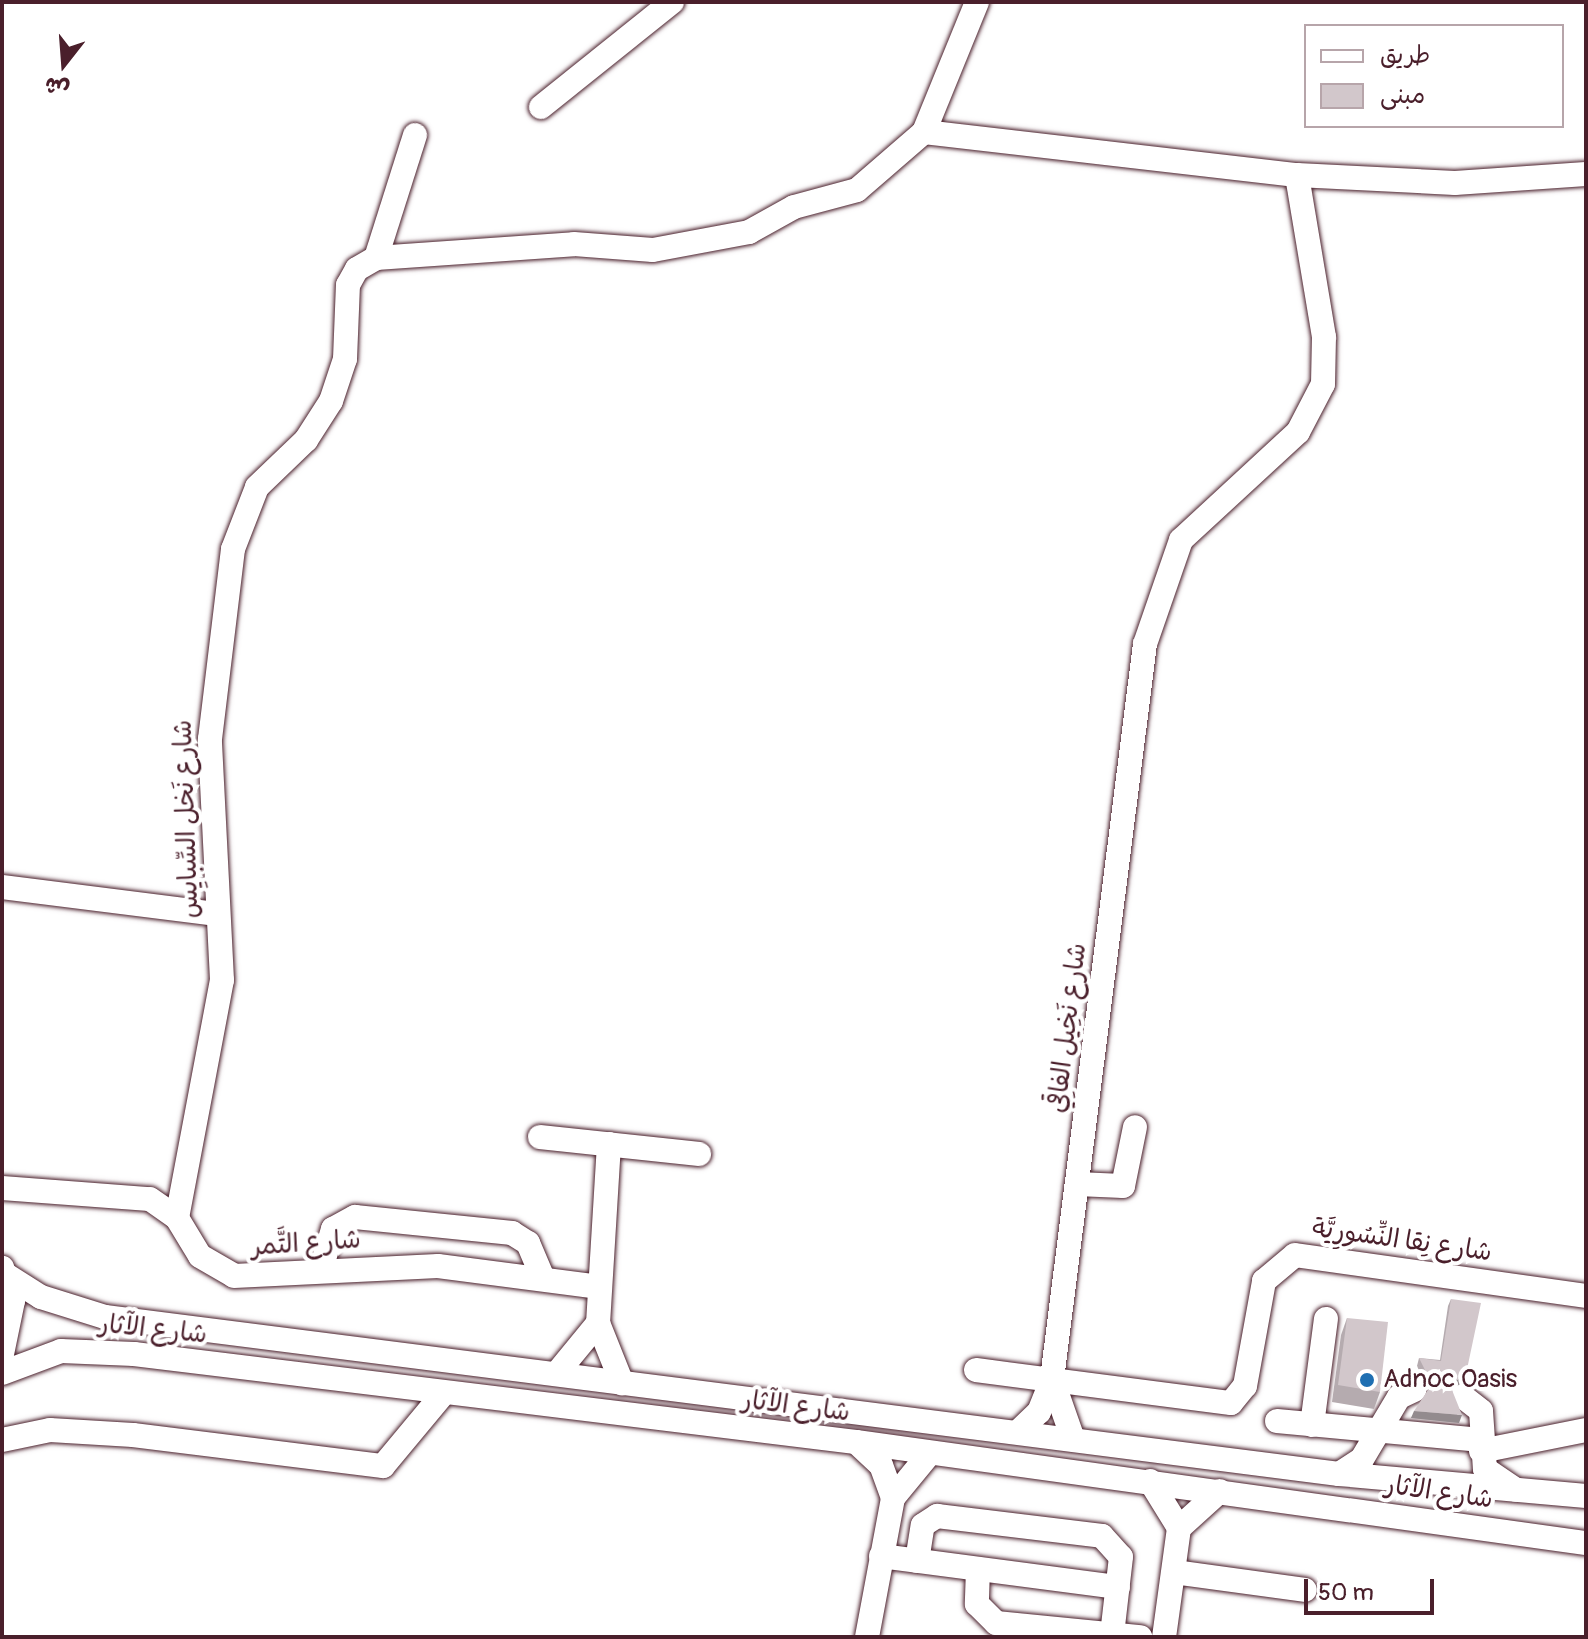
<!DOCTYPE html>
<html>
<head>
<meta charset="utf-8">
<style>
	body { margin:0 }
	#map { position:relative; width:1588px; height:1639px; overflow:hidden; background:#fff; font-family:Pangolin,"Playpen Sans Arabic",sans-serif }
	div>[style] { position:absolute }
	.roads { filter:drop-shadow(0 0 2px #4a1f2b) drop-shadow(0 0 2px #4a1f2b) }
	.minor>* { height:24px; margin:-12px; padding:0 12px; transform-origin:12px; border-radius:12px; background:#fff }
	.wall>* { inset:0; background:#b5abaf }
	.shaded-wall>* { inset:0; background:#938b8e }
	.building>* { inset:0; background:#d2c7cb }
	.dots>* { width:22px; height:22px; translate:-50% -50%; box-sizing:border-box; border:4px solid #fff; border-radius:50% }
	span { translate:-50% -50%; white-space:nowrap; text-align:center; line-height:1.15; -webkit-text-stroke:8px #fff; paint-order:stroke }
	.street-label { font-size:26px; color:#4a1f2b }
	.poi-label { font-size:26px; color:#4a1f2b }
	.left { translate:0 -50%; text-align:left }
	.frame { position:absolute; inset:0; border:4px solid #4a1f2b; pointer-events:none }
	.legend { position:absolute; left:1304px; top:24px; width:260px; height:104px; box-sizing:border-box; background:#fff; border:2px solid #b7a5aa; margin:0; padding:10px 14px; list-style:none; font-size:24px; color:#4a1f2b }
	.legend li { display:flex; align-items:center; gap:16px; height:40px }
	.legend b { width:40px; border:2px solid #b7a5aa }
	.north { position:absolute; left:24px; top:24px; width:80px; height:80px; -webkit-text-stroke:6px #fff; paint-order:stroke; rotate:197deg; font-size:22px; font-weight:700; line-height:32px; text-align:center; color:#4a1f2b }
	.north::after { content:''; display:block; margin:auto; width:28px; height:36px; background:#4a1f2b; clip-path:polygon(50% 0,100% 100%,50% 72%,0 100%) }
	.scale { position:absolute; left:1304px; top:1579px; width:130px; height:36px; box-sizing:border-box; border:4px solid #4a1f2b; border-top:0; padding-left:10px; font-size:24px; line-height:28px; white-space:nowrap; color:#4a1f2b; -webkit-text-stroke:6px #fff; paint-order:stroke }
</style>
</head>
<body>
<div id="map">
	<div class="roads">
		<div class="minor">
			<div style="left:541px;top:107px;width:168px;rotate:-38.7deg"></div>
			<div style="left:924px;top:132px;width:140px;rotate:-67.8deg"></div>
			<div style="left:376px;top:258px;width:198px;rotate:-4deg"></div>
			<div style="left:574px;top:244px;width:79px;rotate:4.3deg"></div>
			<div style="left:653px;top:250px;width:98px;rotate:-10.6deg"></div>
			<div style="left:749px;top:232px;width:51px;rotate:-29.1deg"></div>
			<div style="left:794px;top:207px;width:65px;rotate:-15.1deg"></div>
			<div style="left:857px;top:190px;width:89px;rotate:-40.9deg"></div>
			<div style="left:924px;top:132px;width:375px;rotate:6.6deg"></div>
			<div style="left:1297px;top:175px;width:158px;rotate:2.9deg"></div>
			<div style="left:1455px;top:183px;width:131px;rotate:-3.9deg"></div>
			<div style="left:2px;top:887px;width:217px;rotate:7.2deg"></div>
			<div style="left:540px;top:1137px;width:160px;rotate:6.1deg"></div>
			<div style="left:609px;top:1144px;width:179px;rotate:93.5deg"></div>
			<div style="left:598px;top:1323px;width:65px;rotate:68.2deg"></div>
			<div style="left:1077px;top:1184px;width:46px;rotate:2.5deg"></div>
			<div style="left:1123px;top:1186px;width:60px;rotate:-78.5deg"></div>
			<div style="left:2px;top:1188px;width:148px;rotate:4.3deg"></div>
			<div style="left:150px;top:1199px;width:33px;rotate:35deg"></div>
			<div style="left:177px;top:1218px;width:44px;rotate:58.8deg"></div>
			<div style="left:200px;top:1256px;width:39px;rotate:30deg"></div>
			<div style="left:234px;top:1276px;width:204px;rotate:-2.8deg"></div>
			<div style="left:438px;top:1266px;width:163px;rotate:7.4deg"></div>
			<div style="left:177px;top:1218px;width:242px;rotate:-79.3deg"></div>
			<div style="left:222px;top:980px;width:241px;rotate:-92.9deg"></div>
			<div style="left:210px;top:739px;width:191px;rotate:-83.1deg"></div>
			<div style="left:233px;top:549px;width:66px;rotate:-68.8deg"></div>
			<div style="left:257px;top:487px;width:68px;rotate:-43.8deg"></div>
			<div style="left:306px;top:440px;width:46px;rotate:-57.3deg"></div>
			<div style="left:331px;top:401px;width:44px;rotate:-71.6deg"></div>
			<div style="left:345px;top:359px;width:74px;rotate:-87.7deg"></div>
			<div style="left:348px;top:285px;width:18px;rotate:-61deg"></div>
			<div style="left:357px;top:269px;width:22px;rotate:-30deg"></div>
			<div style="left:376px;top:258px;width:129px;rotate:-72.4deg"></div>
			<div style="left:321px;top:1269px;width:42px;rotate:-73.3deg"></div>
			<div style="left:333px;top:1229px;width:25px;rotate:-29deg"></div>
			<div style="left:355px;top:1217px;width:158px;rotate:5.8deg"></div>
			<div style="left:512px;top:1233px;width:19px;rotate:32deg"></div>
			<div style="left:528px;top:1243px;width:38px;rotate:67deg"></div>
			<div style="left:6px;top:1275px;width:41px;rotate:32.2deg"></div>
			<div style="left:41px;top:1297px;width:67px;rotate:17.4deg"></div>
			<div style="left:105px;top:1317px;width:1244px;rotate:7.25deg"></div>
			<div style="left:1339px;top:1474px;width:248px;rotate:5.1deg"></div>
			<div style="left:2px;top:1354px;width:54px;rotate:-78.3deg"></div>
			<div style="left:13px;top:1301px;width:35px;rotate:-108deg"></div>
			<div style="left:976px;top:1370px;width:257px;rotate:7.4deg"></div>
			<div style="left:1231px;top:1403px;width:22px;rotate:-51deg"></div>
			<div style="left:1245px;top:1386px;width:107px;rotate:-79.7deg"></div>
			<div style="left:1264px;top:1281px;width:40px;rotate:-40deg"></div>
			<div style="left:1295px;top:1255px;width:294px;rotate:8deg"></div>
			<div style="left:2px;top:1373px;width:63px;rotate:-20.4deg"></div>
			<div style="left:61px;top:1351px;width:73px;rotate:2.4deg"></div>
			<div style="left:134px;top:1354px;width:727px;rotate:6.95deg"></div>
			<div style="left:856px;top:1442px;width:737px;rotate:7.88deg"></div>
			<div style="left:557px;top:1373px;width:65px;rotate:-50.6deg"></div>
			<div style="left:1052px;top:1379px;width:64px;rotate:70.7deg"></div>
			<div style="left:1462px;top:1396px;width:24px;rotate:38deg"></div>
			<div style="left:1481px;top:1411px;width:58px;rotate:86.1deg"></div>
			<div style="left:1485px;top:1469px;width:37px;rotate:34deg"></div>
			<div style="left:1277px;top:1421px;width:205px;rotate:5.3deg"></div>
			<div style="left:1312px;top:1425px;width:107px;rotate:-82.5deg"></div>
			<div style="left:1018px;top:1432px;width:29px;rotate:-44deg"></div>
			<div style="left:1039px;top:1412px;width:35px;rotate:-68deg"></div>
			<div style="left:1052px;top:1379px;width:741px;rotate:-82.79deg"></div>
			<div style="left:1145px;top:644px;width:110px;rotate:-70.9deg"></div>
			<div style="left:1181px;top:540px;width:159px;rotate:-42.7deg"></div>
			<div style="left:1298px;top:432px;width:54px;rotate:-62.5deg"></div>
			<div style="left:1323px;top:384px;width:47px;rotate:-88.8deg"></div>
			<div style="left:1324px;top:337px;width:164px;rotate:-99.5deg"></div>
			<div style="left:2px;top:1440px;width:49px;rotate:-11.8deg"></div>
			<div style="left:50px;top:1430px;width:83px;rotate:3.4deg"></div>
			<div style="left:133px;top:1435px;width:252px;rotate:7.1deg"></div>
			<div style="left:383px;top:1466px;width:94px;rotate:-50.2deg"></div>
			<div style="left:856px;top:1442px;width:34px;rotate:43deg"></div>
			<div style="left:881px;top:1465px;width:35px;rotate:70deg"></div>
			<div style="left:1481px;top:1451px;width:107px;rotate:-11.3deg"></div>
			<div style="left:1339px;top:1474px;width:27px;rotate:-33deg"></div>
			<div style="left:1362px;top:1459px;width:72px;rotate:-59.2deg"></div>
			<div style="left:1399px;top:1397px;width:17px;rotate:-25deg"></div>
			<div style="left:1150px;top:1481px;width:55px;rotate:58.3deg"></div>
			<div style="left:1179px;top:1528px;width:110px;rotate:97.8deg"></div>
			<div style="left:1179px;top:1528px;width:55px;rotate:-42.1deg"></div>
			<div style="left:881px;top:1556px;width:239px;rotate:7.5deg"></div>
			<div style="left:917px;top:1561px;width:36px;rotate:-81deg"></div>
			<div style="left:923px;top:1525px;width:17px;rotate:-33deg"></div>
			<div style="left:937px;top:1516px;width:166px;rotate:6.9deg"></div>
			<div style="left:1102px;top:1536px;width:28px;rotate:48deg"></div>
			<div style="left:1121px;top:1557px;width:79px;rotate:96.6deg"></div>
			<div style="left:978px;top:1569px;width:35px;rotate:92deg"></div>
			<div style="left:977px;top:1604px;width:27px;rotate:45deg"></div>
			<div style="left:996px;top:1623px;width:145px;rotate:5.6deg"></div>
			<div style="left:1174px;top:1572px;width:132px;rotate:7.8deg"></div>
			<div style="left:867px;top:1637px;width:141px;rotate:-79.4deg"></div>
			<div style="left:893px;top:1498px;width:58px;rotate:-50.6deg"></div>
		</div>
	</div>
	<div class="wall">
		<div style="clip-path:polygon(1451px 1299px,1466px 1374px,1464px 1381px,1452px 1390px,1459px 1423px,1411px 1418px,1428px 1390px,1417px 1366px,1419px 1358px,1440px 1360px,1448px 1306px)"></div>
		<div style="clip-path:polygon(1347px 1318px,1380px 1392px,1374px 1409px,1332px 1402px,1341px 1335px)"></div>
	</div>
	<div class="shaded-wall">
		<div style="clip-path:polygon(1466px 1374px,1464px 1381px,1447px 1393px,1450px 1385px)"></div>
		<div style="clip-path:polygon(1414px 1411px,1462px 1415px,1459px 1423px,1411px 1418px)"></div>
	</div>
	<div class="building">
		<div style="clip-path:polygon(1451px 1299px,1481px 1303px,1466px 1374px,1450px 1385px,1462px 1415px,1414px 1411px,1432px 1384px,1419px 1358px,1441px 1361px)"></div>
		<div style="clip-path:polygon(1347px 1318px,1388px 1322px,1380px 1392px,1338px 1385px)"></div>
	</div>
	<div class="dots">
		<div style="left:1367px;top:1380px;background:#1f6fb2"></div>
	</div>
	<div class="street-label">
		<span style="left:187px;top:819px;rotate:-92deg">شارع نَخل السِّبايِس</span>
		<span style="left:1068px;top:1028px;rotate:-83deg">شارع نَخِيل الفاقِي</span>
		<span style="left:1402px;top:1241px;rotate:8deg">شارع نِقا النِّسُورِيَّة</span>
		<span style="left:306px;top:1244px;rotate:-4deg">شارع التَّمر</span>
		<span style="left:153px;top:1330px;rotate:6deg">شارع الآثار</span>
		<span style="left:796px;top:1407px;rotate:7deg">شارع الآثار</span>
		<span style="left:1439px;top:1493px;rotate:8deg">شارع الآثار</span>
	</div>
	<div class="poi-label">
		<span class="left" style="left:1383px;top:1380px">Adnoc Oasis</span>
	</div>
	<div class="frame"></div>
	<ul class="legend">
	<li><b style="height:10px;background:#fff"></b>طريق</li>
	<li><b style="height:22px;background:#d2c7cb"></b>مبنى</li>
	</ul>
	<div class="north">ش</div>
	<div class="scale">50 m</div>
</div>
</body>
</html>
